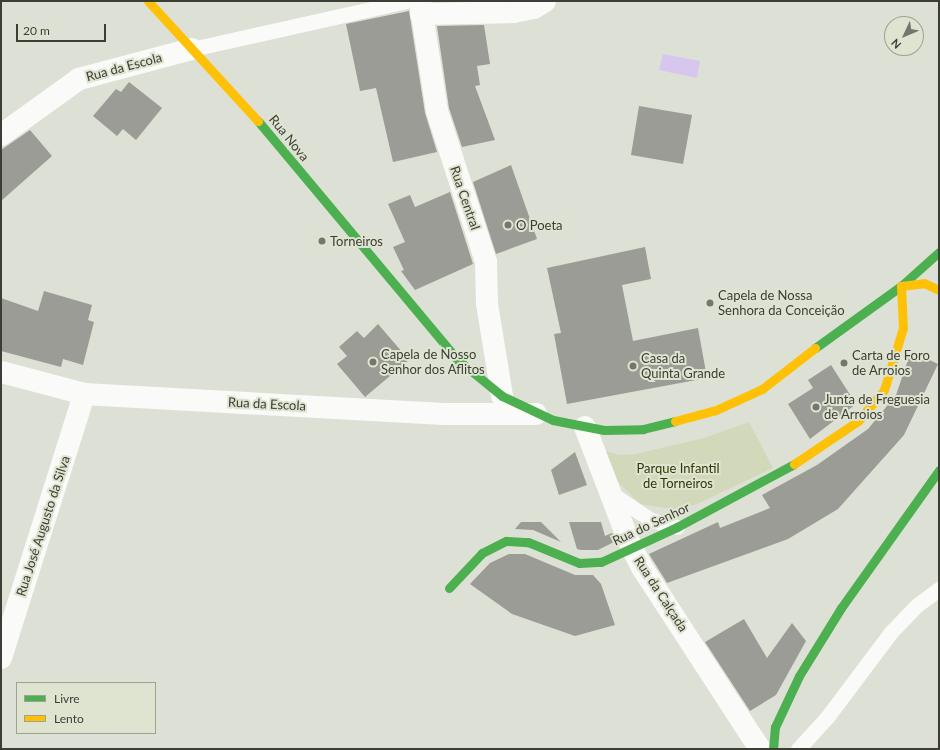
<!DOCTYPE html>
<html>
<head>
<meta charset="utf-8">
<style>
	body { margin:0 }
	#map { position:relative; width:940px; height:750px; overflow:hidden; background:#dde0d5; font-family:Lato,sans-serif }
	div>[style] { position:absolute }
	.green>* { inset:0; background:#d2d9ba }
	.water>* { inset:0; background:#d7c7ee }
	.building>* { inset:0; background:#9a9c95 }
	.lane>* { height:15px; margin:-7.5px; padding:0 7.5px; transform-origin:7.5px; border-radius:7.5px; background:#fafaf9 }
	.street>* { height:22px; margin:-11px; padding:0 11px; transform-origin:11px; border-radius:11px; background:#fafaf9 }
	.fast>* { height:9px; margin:-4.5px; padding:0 4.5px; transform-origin:4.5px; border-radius:4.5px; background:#4caf50 }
	.slow>* { height:9px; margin:-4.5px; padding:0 4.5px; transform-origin:4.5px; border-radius:4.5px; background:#ffc107 }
	.dots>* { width:11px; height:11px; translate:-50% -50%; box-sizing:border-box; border:2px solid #dfe4d1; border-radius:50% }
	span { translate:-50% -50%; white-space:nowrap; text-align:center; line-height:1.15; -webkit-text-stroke:4px #dfe4d1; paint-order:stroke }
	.street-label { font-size:13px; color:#3c3e36 }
	.poi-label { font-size:13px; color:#3c3e36 }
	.left { translate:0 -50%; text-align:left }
	.park-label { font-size:13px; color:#313704 }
	.frame { position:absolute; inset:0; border:2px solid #3c3e36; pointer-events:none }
	.legend { position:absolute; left:16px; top:682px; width:140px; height:52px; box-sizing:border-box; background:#dfe4d1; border:1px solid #9ea293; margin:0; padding:5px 7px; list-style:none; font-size:12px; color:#3c3e36 }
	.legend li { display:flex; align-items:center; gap:8px; height:20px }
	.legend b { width:20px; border:1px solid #9ea293 }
	.north { position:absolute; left:884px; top:16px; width:40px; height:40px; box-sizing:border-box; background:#dfe4d1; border:1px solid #9ea293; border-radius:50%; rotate:226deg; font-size:11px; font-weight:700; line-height:16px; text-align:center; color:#3c3e36 }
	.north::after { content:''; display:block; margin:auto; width:14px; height:18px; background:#74776e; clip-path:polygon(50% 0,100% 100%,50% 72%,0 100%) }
	.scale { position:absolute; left:16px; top:24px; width:90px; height:18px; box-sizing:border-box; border:2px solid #3c3e36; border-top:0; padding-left:5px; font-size:12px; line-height:14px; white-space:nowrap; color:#3c3e36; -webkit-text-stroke:3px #dfe4d1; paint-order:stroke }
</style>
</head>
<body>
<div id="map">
	<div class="green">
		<div style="clip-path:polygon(749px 422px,773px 468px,695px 505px,673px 509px,640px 504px,616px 480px,602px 450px,620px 455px,636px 454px,704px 438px)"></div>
	</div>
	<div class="water">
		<div style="clip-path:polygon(663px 54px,700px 61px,697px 78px,659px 70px)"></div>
	</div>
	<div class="building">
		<div style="clip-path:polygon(409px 11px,425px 113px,437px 152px,393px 162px,376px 88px,360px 91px,346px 24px)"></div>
		<div style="clip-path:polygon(484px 25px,490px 64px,477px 66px,480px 85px,475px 86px,495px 140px,462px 147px,449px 108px,437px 26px)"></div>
		<div style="clip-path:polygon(129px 82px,162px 108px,136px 140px,123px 129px,117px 136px,93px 116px,116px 89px,121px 92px)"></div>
		<div style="clip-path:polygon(639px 106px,692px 115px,683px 164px,631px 155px)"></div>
		<div style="clip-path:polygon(30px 130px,52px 156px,1px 201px,1px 150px)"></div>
		<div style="clip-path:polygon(511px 165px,537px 239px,496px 254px,473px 182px)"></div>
		<div style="clip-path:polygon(450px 192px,473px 264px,415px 290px,401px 271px,404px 270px,393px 247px,405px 242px,388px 204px,410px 195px,415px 207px)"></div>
		<div style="clip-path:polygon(645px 247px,651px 279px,622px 285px,633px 341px,698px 328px,707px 378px,567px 404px,554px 334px,561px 333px,547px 268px)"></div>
		<div style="clip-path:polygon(44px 291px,92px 305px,88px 320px,94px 322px,83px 365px,63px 359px,61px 367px,1px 351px,1px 298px,38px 311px)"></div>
		<div style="clip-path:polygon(378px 324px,409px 360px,365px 397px,337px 364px,347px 356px,339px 347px,357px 331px,364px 338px)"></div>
		<div style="clip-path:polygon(911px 351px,938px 364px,904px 435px,838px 509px,788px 539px,667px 583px,649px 554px,718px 522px,720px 528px,770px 508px,762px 495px,817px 465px,868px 429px,896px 395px)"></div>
		<div style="clip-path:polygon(831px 365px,856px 404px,810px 439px,788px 404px,813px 388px,808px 380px)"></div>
		<div style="clip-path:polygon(575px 452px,587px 485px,559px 495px,551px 470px)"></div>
		<div style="clip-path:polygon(521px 522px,541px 522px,561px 542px,533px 530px,515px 529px)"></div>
		<div style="clip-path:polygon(569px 522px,601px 522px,605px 536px,612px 533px,616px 541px,598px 550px,581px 550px,577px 549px)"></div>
		<div style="clip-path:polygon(509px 554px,525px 554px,575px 575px,593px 575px,601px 584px,615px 625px,575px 636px,512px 614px,470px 584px,490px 563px)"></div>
		<div style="clip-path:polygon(744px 619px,767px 658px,792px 623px,806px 641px,776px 695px,750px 711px,705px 642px)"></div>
	</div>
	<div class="lane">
		<div style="left:192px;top:49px;width:220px;rotate:-12.6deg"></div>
		<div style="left:612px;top:494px;width:47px;rotate:33.7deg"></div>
		<div style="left:651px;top:520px;width:27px;rotate:15deg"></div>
		<div style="left:798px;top:749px;width:45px;rotate:-47.7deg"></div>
		<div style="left:828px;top:716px;width:105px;rotate:-53.1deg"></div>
		<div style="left:891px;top:632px;width:37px;rotate:-46deg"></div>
		<div style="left:917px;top:605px;width:27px;rotate:-36deg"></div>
	</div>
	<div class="street">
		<div style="left:420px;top:1px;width:111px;rotate:81.2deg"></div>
		<div style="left:437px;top:111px;width:159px;rotate:72deg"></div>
		<div style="left:486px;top:262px;width:42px;rotate:88.6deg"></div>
		<div style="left:487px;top:304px;width:93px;rotate:80.7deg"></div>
		<div style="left:421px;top:14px;width:92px;rotate:-1.2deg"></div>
		<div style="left:513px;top:12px;width:21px;rotate:-11deg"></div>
		<div style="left:534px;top:8px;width:13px;rotate:-32deg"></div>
		<div style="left:1px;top:135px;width:96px;rotate:-35.7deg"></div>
		<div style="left:79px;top:79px;width:117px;rotate:-14.9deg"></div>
		<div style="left:1px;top:372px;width:86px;rotate:14.8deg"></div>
		<div style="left:84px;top:394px;width:360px;rotate:3.2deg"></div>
		<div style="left:443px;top:414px;width:93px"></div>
		<div style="left:585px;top:427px;width:125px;rotate:69deg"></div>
		<div style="left:630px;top:544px;width:28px;rotate:63deg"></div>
		<div style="left:643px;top:569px;width:215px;rotate:57deg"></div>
		<div style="left:1px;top:658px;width:277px;rotate:-72.5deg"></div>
	</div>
	<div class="fast">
		<div style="left:258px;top:121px;width:312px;rotate:50.1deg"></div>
		<div style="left:458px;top:360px;width:57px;rotate:39.3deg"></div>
		<div style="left:502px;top:396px;width:56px;rotate:25.2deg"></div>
		<div style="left:553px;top:420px;width:52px;rotate:11.1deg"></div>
		<div style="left:604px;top:430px;width:39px;rotate:-1deg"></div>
		<div style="left:643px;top:429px;width:33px;rotate:-14deg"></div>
		<div style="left:815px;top:348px;width:106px;rotate:-35.8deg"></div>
		<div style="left:901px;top:286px;width:51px;rotate:-41.8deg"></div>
		<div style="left:449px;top:588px;width:48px;rotate:-46.7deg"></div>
		<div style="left:482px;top:553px;width:27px;rotate:-27deg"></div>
		<div style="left:506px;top:541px;width:22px;rotate:3deg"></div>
		<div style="left:528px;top:542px;width:55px;rotate:22.4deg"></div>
		<div style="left:579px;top:563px;width:22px;rotate:-3deg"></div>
		<div style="left:601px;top:562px;width:84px;rotate:-24.7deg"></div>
		<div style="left:677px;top:527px;width:133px;rotate:-28.3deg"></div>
		<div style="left:773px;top:749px;width:22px;rotate:-85deg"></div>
		<div style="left:775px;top:727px;width:56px;rotate:-64.8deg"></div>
		<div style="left:799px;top:676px;width:80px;rotate:-58.3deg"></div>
		<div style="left:841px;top:608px;width:169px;rotate:-54.6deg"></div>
	</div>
	<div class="slow">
		<div style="left:148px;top:1px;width:163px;rotate:47.5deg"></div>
		<div style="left:901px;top:286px;width:23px;rotate:-7deg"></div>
		<div style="left:924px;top:283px;width:17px;rotate:25deg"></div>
		<div style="left:675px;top:421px;width:42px;rotate:-15deg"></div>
		<div style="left:716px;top:410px;width:51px;rotate:-24.5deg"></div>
		<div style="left:762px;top:389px;width:67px;rotate:-37.7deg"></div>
		<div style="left:794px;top:464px;width:77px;rotate:-33.9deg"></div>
		<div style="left:858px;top:421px;width:40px;rotate:-50deg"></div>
		<div style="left:884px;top:390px;width:65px;rotate:-73deg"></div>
		<div style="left:903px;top:328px;width:42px;rotate:-92.7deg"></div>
	</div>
	<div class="dots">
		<div style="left:508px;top:225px;background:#74776e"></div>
		<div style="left:322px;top:241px;background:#74776e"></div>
		<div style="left:710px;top:303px;background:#74776e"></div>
		<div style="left:373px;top:362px;background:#74776e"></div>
		<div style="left:844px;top:363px;background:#74776e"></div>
		<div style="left:633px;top:366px;background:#74776e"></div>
		<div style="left:816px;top:407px;background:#74776e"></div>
	</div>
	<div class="street-label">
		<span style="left:124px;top:67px;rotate:-15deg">Rua da Escola</span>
		<span style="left:289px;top:138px;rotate:51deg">Rua Nova</span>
		<span style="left:465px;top:198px;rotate:71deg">Rua Central</span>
		<span style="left:267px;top:404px;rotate:3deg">Rua da Escola</span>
		<span style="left:651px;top:524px;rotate:-25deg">Rua do Senhor</span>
		<span style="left:43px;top:526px;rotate:-72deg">Rua José Augusto da Silva</span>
		<span style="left:661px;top:594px;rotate:57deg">Rua da Calçada</span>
	</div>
	<div class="poi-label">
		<span class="left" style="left:516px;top:225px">O Poeta</span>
		<span class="left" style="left:330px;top:241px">Torneiros</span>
		<span class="left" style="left:718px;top:303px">Capela de Nossa<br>Senhora da Conceição</span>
		<span class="left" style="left:381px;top:362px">Capela de Nosso<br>Senhor dos Aflitos</span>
		<span class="left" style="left:852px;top:363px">Carta de Foro<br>de Arroios</span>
		<span class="left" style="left:641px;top:366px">Casa da<br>Quinta Grande</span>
		<span class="left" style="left:824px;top:407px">Junta de Freguesia<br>de Arroios</span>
	</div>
	<div class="park-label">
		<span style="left:678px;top:476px">Parque Infantil<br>de Torneiros</span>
	</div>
	<div class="frame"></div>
	<ul class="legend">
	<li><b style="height:5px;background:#4caf50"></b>Livre</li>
	<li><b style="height:5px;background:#ffc107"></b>Lento</li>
	</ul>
	<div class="north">N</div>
	<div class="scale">20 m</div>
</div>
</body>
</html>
